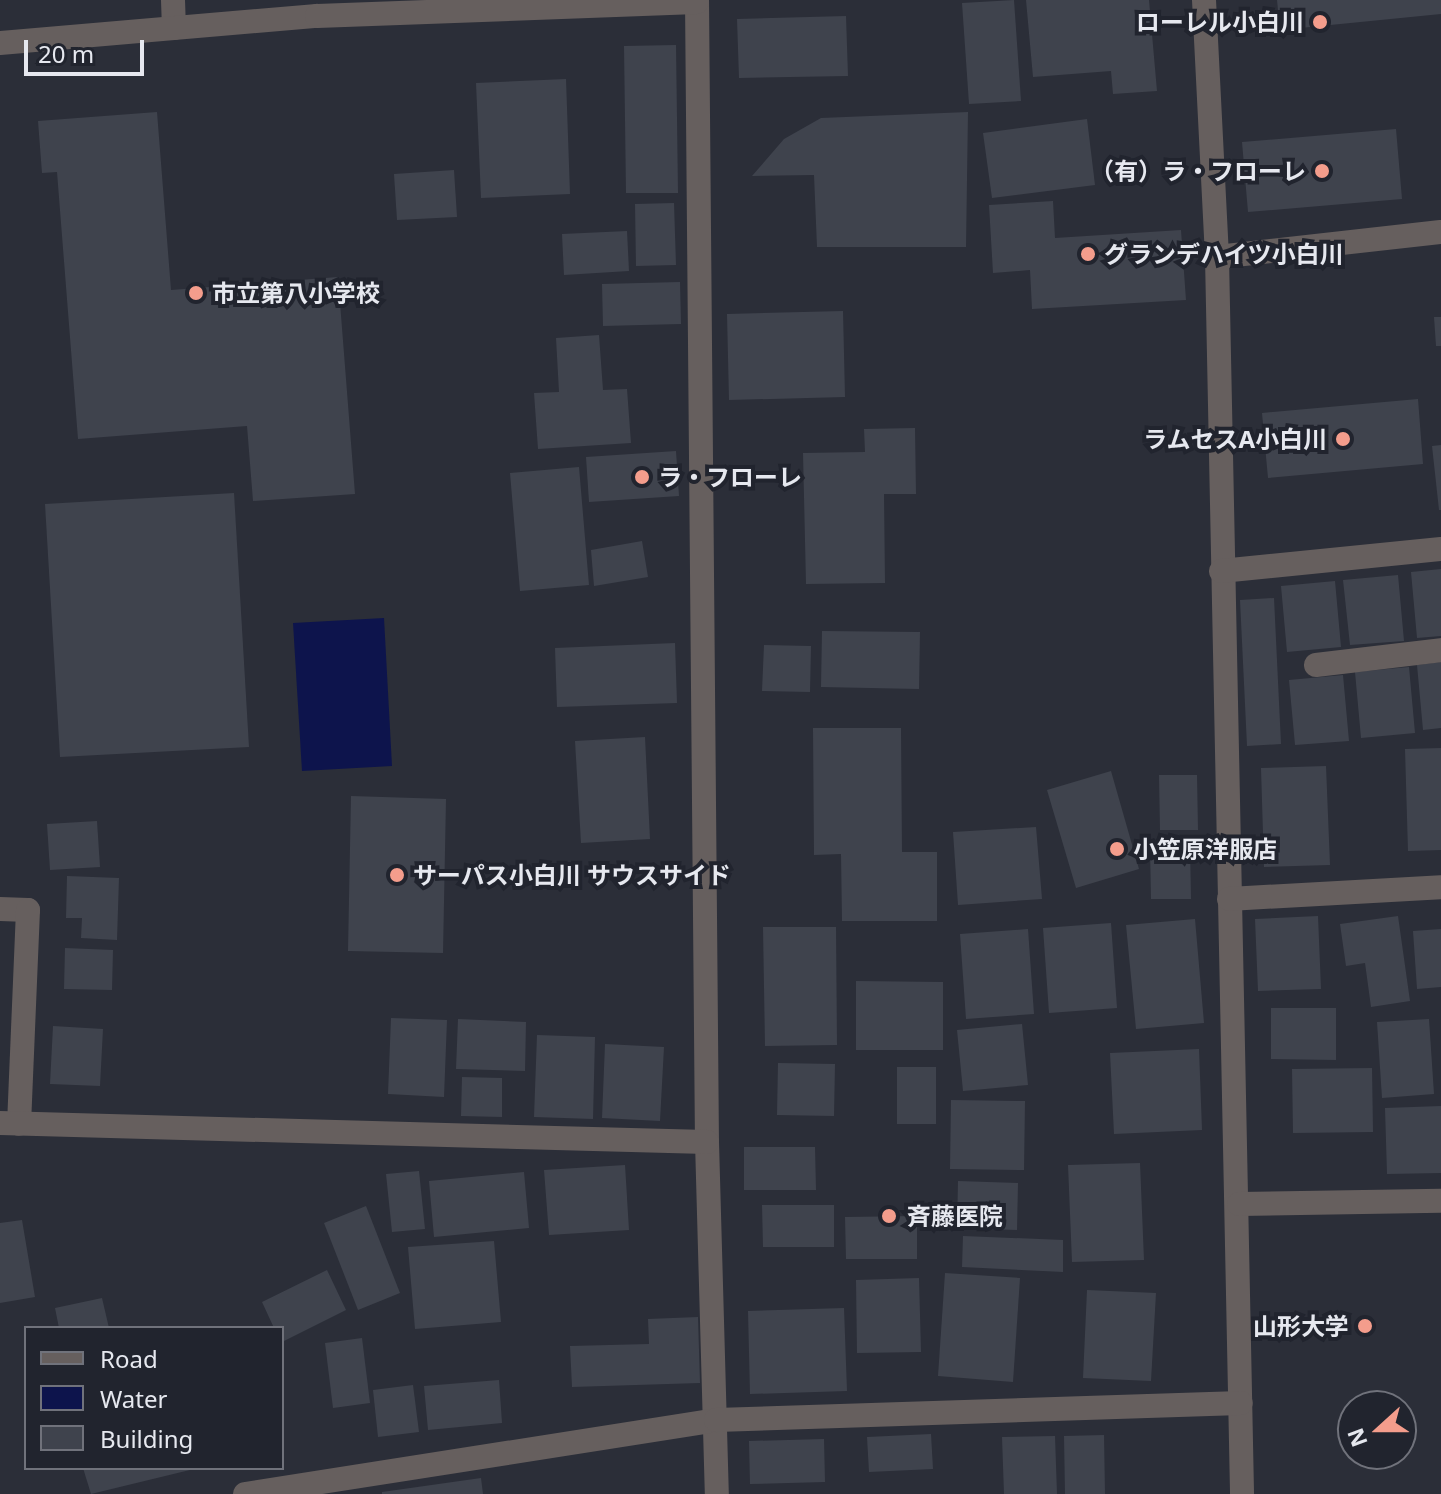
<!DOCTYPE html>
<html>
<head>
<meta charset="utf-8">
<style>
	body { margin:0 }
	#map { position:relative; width:1441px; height:1494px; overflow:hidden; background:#2b2e38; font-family:"Noto Sans","Noto Sans JP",sans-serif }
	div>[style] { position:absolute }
	.water>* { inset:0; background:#0d144c }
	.building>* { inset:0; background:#3f434d }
	.minor>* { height:24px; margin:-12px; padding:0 12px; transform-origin:12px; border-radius:12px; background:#665f5e }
	.dots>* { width:22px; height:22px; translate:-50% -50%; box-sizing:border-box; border:4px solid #21242e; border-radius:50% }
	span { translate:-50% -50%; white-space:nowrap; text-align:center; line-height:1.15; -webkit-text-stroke:8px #21242e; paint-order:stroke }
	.poi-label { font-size:24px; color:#e6e8ef; font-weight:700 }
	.right { translate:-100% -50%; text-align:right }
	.left { translate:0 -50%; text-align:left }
	.legend { position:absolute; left:24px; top:1326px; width:260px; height:144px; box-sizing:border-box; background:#21242e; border:2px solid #70727b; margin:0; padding:10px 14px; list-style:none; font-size:24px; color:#e6e8ef }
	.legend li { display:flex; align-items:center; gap:16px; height:40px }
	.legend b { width:40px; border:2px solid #70727b }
	.north { position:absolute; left:1337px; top:1390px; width:80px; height:80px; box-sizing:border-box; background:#21242e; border:2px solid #70727b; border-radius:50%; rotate:249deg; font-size:22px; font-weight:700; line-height:32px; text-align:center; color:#e6e8ef }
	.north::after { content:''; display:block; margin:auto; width:28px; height:36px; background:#f49d8c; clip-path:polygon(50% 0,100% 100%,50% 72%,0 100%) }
	.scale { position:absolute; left:24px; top:40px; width:120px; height:36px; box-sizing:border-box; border:4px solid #e6e8ef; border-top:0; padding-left:10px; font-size:24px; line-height:28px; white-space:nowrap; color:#e6e8ef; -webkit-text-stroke:6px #21242e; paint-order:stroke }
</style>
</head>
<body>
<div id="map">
	<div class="water">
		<div style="clip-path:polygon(384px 618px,392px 766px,302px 771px,293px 623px)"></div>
	</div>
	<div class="building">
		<div style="clip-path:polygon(1014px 0,1021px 101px,969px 104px,962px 3px)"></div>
		<div style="clip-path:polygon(1026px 0,1149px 0,1157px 91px,1113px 94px,1111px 71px,1033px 77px)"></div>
		<div style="clip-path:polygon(1277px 0,1441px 0,1441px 14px,1280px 30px)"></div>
		<div style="clip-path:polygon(846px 16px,848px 76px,739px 78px,737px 19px)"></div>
		<div style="clip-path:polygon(676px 45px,678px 193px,626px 193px,624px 46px)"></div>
		<div style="clip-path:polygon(566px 79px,570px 194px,481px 198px,476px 83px)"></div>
		<div style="clip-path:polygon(157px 112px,171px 290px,338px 277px,355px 494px,253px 501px,247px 426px,78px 439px,57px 172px,42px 173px,38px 121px)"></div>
		<div style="clip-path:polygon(968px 112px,966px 247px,817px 247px,814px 175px,752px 176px,784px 139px,821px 118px)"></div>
		<div style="clip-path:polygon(1087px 119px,1095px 185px,992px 198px,983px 133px)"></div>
		<div style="clip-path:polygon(1396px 129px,1402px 199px,1248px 212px,1242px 142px)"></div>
		<div style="clip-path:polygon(454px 170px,457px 217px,397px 220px,394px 174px)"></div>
		<div style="clip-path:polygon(1053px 201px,1055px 238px,1181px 230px,1186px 300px,1032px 309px,1030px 270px,993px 273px,989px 205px)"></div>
		<div style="clip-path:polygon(674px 203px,676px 265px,636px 266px,635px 204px)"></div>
		<div style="clip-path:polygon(627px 231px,629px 271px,564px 275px,562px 234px)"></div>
		<div style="clip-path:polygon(680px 282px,681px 324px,603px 326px,602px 284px)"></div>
		<div style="clip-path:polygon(843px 311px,845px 397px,729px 400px,727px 314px)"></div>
		<div style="clip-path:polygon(1434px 317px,1441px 317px,1441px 346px,1436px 346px)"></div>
		<div style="clip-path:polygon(599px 335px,603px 390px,627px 389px,631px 443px,538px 449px,534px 393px,559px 392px,556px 338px)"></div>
		<div style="clip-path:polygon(1418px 399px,1423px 464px,1268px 478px,1262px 413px)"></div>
		<div style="clip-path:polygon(915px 428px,916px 494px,884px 494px,885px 583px,806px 584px,803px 453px,865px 452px,864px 429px)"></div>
		<div style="clip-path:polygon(1441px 445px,1441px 510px,1439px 510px,1432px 446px)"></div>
		<div style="clip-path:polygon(676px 451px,679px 496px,589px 502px,586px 457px)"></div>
		<div style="clip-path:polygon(579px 467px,589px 585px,520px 591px,510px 473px)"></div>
		<div style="clip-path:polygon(234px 493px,249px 747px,60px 757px,45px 504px)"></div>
		<div style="clip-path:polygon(642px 541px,648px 577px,594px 586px,591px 550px)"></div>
		<div style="clip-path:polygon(1441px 569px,1441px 636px,1417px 638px,1411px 572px)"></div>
		<div style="clip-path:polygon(1398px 575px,1404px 641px,1350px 645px,1343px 580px)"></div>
		<div style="clip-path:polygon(1335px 581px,1341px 647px,1287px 652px,1281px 586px)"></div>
		<div style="clip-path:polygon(1274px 598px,1281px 744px,1247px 746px,1240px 600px)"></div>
		<div style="clip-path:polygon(822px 631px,920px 632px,919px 689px,821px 687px)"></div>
		<div style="clip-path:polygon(675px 643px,677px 703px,557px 707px,555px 648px)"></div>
		<div style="clip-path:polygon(764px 645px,811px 646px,810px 692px,762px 691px)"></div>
		<div style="clip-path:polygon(1441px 662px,1441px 728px,1423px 730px,1417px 665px)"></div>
		<div style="clip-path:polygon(1409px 667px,1415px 733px,1361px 738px,1355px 672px)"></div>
		<div style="clip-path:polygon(1343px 675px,1349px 741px,1295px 745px,1289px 680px)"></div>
		<div style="clip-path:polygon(813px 728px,901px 728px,902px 852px,937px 852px,937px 921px,842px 921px,841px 854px,814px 855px)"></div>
		<div style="clip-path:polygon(645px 737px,650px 839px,581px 843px,575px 741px)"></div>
		<div style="clip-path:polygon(1441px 748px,1441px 850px,1408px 851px,1405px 749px)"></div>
		<div style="clip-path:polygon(1326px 766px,1330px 865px,1264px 867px,1261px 768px)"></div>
		<div style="clip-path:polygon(1111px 771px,1139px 869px,1076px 888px,1047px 790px)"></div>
		<div style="clip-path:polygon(1159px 775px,1197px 775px,1198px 830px,1160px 830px)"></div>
		<div style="clip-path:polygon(351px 796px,446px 799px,443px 953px,348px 951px)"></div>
		<div style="clip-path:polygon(97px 821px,100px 867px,50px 870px,47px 824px)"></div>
		<div style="clip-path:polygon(1036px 827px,1042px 899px,958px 905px,953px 832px)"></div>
		<div style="clip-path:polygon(1190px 846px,1191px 899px,1151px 899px,1150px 847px)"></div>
		<div style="clip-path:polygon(67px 876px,119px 878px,117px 940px,81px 938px,82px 918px,66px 918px)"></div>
		<div style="clip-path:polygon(1318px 916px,1321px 989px,1258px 991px,1255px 919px)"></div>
		<div style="clip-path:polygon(1398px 916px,1410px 1001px,1371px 1007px,1365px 963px,1346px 966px,1340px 924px)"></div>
		<div style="clip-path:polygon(1195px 919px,1204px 1023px,1136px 1029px,1126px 925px)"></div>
		<div style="clip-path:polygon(1111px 923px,1117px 1008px,1049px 1013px,1043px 928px)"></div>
		<div style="clip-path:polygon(763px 927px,836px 927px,837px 1045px,765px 1046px)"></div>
		<div style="clip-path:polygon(1028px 929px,1034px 1014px,966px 1019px,960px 934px)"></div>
		<div style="clip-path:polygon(1441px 929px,1441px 987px,1417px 989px,1413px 931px)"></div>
		<div style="clip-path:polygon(65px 948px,113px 950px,112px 990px,64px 989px)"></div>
		<div style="clip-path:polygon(856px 981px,943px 982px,943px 1050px,856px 1050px)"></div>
		<div style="clip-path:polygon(1271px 1008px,1336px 1008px,1336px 1060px,1271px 1059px)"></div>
		<div style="clip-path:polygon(391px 1018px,447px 1020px,444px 1097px,388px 1094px)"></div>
		<div style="clip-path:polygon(458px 1019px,526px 1022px,525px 1071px,456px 1069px)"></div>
		<div style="clip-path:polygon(1429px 1019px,1434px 1094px,1382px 1098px,1377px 1022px)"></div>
		<div style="clip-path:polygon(1022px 1024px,1028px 1085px,963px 1091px,957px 1030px)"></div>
		<div style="clip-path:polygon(53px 1026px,103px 1029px,100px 1086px,50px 1084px)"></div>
		<div style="clip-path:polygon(537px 1035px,595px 1037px,593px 1119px,534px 1117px)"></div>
		<div style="clip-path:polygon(605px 1044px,664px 1047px,660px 1121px,602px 1118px)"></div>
		<div style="clip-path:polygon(1199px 1049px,1202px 1130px,1114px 1134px,1110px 1053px)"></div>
		<div style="clip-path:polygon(778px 1063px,835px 1064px,834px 1116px,777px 1115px)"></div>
		<div style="clip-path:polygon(897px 1067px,936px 1067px,936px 1124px,897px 1124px)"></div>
		<div style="clip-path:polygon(1372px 1068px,1373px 1132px,1293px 1133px,1292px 1069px)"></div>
		<div style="clip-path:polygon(462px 1077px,502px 1078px,502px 1117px,461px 1116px)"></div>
		<div style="clip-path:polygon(951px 1100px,1025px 1101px,1024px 1170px,950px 1169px)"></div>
		<div style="clip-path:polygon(1441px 1106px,1441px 1173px,1387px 1174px,1385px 1108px)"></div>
		<div style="clip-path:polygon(744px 1147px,815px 1147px,816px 1190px,744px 1190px)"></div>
		<div style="clip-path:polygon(1140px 1163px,1144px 1260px,1072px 1262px,1068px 1165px)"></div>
		<div style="clip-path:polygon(625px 1165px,629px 1230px,549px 1235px,544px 1170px)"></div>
		<div style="clip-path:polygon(419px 1171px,425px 1229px,392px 1232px,386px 1174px)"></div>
		<div style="clip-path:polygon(524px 1172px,529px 1228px,434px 1237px,429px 1181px)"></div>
		<div style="clip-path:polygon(958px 1181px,1018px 1183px,1017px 1230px,957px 1228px)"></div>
		<div style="clip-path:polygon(762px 1205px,834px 1205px,834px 1247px,763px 1247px)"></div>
		<div style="clip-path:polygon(366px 1206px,400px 1293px,358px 1310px,324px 1223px)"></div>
		<div style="clip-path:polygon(917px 1216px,917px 1259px,846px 1259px,845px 1217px)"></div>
		<div style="clip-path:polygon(22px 1220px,35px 1297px,0 1303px,0 1223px)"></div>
		<div style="clip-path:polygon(963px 1236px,1063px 1240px,1063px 1272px,962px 1267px)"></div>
		<div style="clip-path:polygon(494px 1241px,501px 1322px,415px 1329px,408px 1247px)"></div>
		<div style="clip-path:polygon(327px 1270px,346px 1310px,282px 1342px,282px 1328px,274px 1328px,262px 1302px)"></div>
		<div style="clip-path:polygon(945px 1273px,1020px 1278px,1013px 1382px,938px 1376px)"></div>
		<div style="clip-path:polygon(919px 1278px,921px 1352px,857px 1353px,856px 1280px)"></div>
		<div style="clip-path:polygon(1087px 1290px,1156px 1293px,1151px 1381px,1083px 1378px)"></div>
		<div style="clip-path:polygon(102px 1298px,109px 1328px,59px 1328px,55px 1308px)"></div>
		<div style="clip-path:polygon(844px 1308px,847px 1391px,750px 1394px,748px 1311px)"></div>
		<div style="clip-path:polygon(698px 1317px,700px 1383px,572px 1387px,570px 1346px,649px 1344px,648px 1319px)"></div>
		<div style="clip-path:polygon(362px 1338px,370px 1403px,333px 1408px,325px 1343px)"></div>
		<div style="clip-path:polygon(499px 1380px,502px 1423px,428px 1430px,424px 1386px)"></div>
		<div style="clip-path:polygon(413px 1385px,419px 1432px,378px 1437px,373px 1390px)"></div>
		<div style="clip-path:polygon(931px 1434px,933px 1469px,869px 1472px,867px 1437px)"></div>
		<div style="clip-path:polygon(1104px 1435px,1105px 1494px,1065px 1494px,1064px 1436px)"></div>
		<div style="clip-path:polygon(1055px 1436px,1057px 1494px,1004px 1494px,1002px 1437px)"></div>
		<div style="clip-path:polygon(824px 1439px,825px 1482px,750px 1484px,749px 1441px)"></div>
		<div style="clip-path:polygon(83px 1468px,194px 1468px,194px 1469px,91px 1494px)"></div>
		<div style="clip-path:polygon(481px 1478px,483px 1494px,382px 1494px,382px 1492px)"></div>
	</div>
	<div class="minor">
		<div style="left:173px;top:0;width:28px;rotate:88deg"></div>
		<div style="left:697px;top:0;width:1142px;rotate:89.5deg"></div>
		<div style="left:707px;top:1142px;width:352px;rotate:88.4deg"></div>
		<div style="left:1204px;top:0;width:257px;rotate:87.1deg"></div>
		<div style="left:1217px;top:257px;width:1237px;rotate:88.84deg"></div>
		<div style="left:0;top:43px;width:318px;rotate:-4.9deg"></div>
		<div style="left:317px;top:16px;width:380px;rotate:-2.1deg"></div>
		<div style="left:1217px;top:257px;width:225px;rotate:-6.4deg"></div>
		<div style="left:1221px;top:571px;width:221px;rotate:-5.7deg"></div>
		<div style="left:1316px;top:665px;width:126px;rotate:-6.8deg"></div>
		<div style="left:1229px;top:899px;width:212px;rotate:-3.2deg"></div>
		<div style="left:0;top:909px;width:28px;rotate:2deg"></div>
		<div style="left:28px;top:910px;width:214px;rotate:92.4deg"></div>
		<div style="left:0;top:1123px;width:707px;rotate:1.54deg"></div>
		<div style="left:1239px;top:1204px;width:202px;rotate:-0.9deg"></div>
		<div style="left:245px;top:1494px;width:477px;rotate:-8.9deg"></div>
		<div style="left:716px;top:1420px;width:525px;rotate:-1.85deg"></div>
	</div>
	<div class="dots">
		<div style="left:1320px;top:22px;background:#f49d8c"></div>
		<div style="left:1322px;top:171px;background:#f49d8c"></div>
		<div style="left:1088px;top:254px;background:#f49d8c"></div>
		<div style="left:196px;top:293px;background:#f49d8c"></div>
		<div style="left:1343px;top:439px;background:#f49d8c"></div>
		<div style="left:642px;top:477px;background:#f49d8c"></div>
		<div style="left:1117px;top:849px;background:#f49d8c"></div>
		<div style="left:397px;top:875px;background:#f49d8c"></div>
		<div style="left:889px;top:1216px;background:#f49d8c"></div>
		<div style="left:1365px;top:1326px;background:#f49d8c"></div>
	</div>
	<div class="poi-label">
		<span class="right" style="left:1304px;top:22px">ローレル小白川</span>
		<span class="right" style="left:1306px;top:171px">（有）ラ・フローレ</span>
		<span class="left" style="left:1104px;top:254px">グランデハイツ小白川</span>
		<span class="left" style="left:212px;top:293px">市立第八小学校</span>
		<span class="right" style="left:1327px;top:439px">ラムセスA小白川</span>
		<span class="left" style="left:658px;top:477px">ラ・フローレ</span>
		<span class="left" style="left:1133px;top:849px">小笠原洋服店</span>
		<span class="left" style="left:413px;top:875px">サーパス小白川 サウスサイド</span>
		<span class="left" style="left:907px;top:1216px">斉藤医院</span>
		<span class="right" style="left:1349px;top:1326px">山形大学</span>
	</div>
	<ul class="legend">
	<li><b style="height:10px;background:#665f5e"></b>Road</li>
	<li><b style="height:22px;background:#0d144c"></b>Water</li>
	<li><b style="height:22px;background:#3f434d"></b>Building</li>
	</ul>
	<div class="north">N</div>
	<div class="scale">20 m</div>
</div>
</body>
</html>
